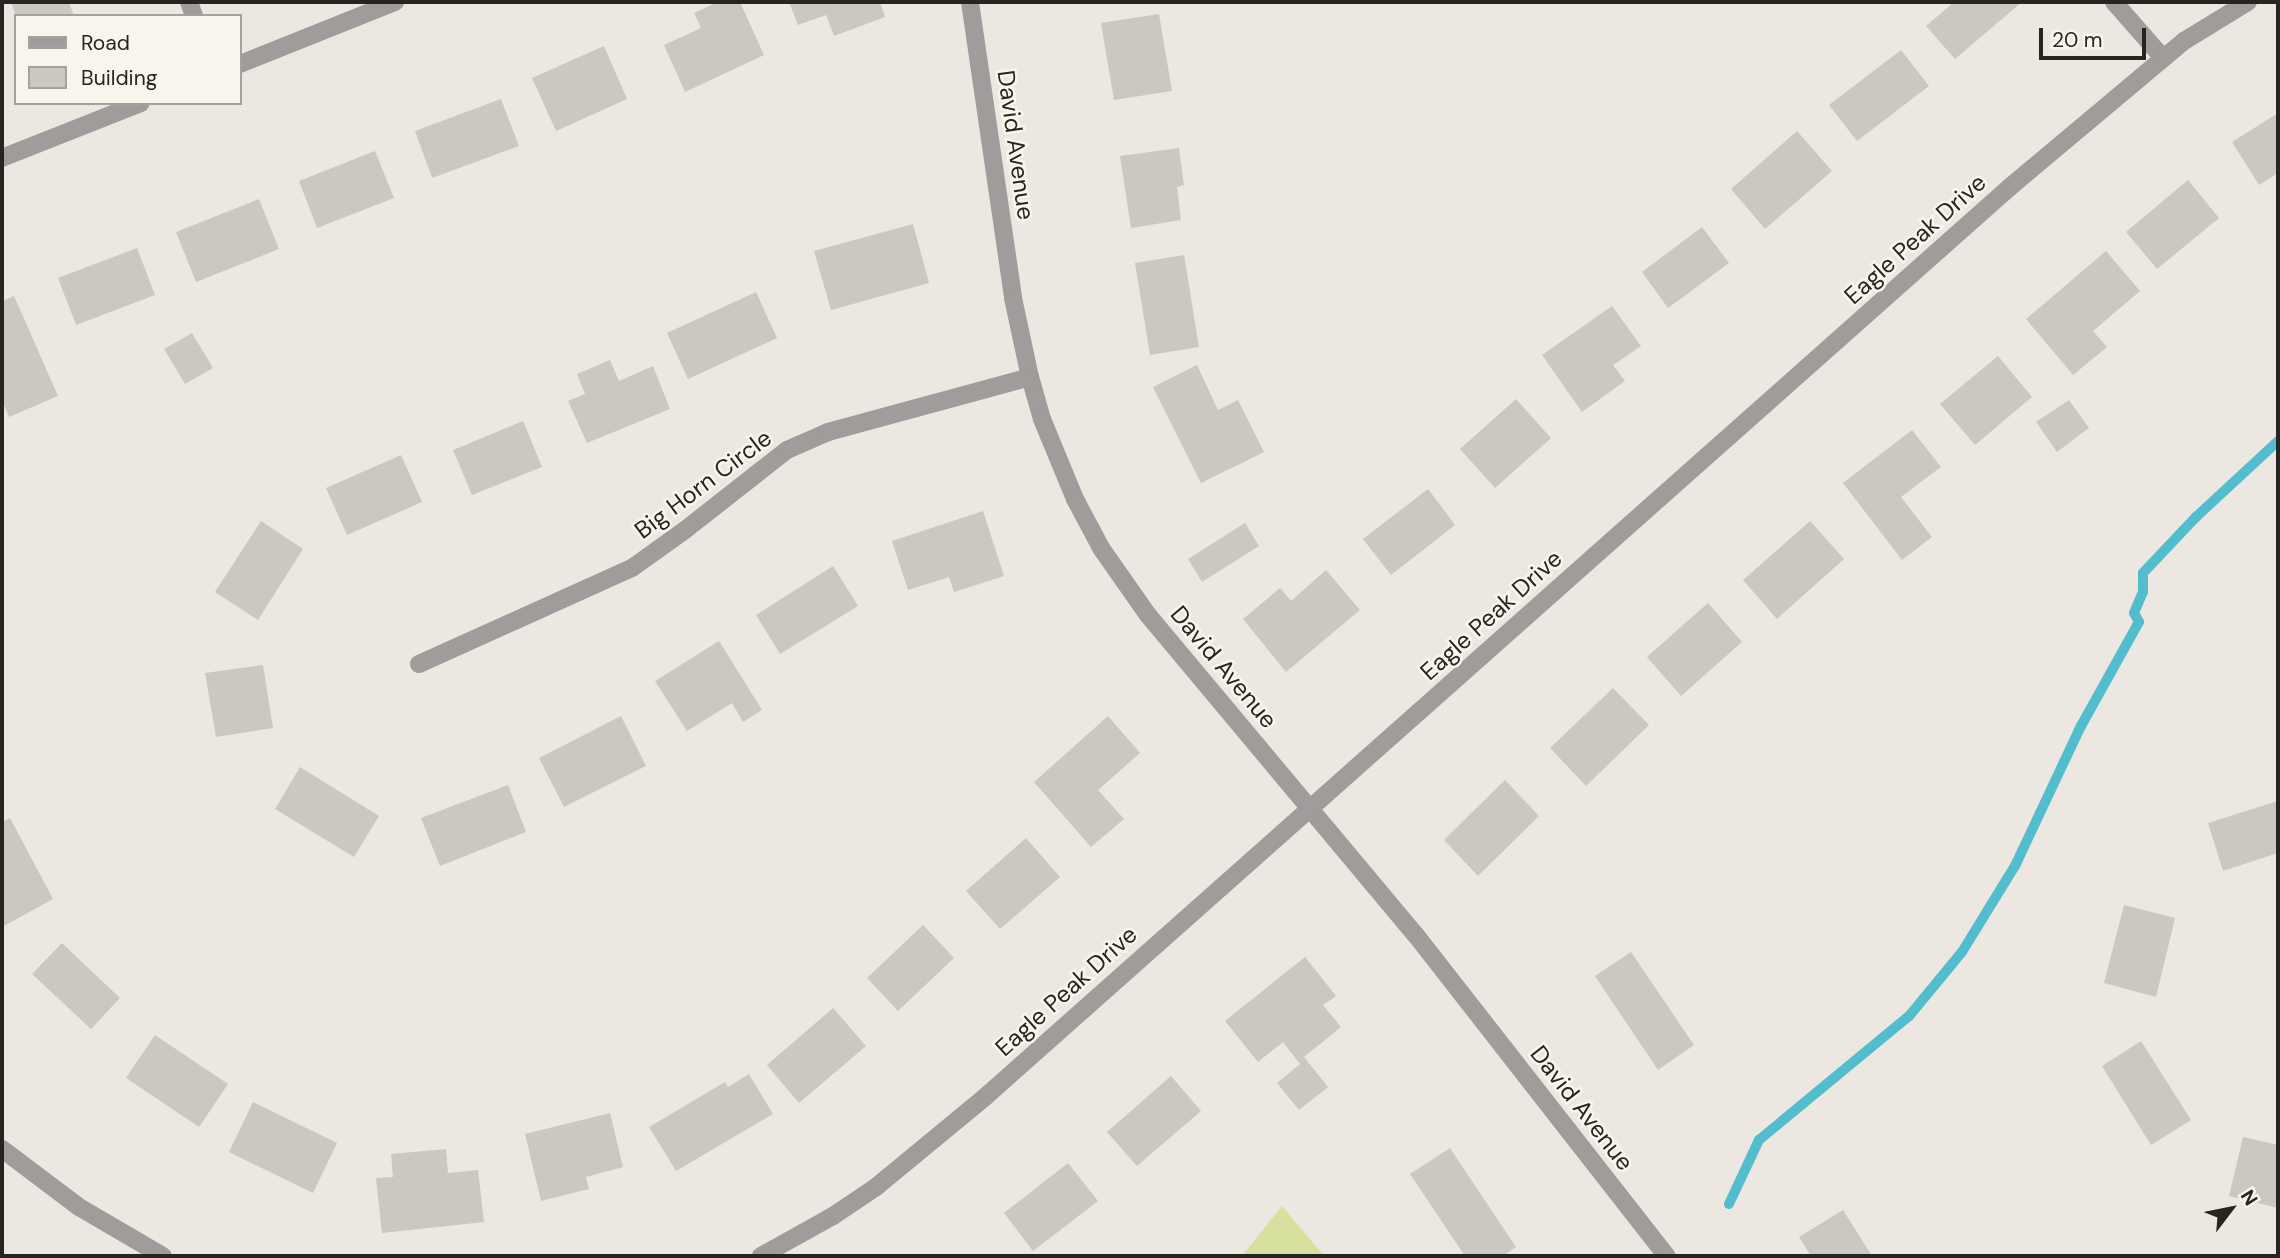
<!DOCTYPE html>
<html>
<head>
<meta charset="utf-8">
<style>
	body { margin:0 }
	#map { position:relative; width:2280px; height:1258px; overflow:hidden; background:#ece7e0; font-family:"DM Sans",sans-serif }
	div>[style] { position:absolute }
	.green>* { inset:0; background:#d7e09e }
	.stream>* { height:10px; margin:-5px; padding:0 5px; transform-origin:5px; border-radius:5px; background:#52bdcd }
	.building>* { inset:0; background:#ccc7c0 }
	.minor>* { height:18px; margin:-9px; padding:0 9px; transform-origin:9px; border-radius:9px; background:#a09c9b }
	span { translate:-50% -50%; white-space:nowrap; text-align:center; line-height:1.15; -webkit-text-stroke:5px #f9f5ed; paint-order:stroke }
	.street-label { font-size:24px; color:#272522 }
	.frame { position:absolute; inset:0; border:4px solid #272522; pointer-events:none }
	.legend { position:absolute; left:14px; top:14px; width:228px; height:91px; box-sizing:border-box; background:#f9f5ed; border:2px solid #a5a29c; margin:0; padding:9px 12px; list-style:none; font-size:21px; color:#272522 }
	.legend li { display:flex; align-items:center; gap:14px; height:35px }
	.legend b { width:35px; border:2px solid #a5a29c }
	.north { position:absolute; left:2196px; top:1174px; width:70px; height:70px; -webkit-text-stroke:5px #f9f5ed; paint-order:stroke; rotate:58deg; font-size:19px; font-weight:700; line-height:28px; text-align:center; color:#272522 }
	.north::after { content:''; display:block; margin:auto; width:24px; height:32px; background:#272522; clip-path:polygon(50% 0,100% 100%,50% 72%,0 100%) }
	.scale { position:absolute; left:2039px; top:28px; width:107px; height:32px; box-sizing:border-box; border:4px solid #272522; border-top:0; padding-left:9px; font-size:21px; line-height:24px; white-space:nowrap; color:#272522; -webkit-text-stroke:5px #f9f5ed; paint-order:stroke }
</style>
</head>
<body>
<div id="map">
	<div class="green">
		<div style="clip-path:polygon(1282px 1206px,1324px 1256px,1242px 1256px)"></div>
	</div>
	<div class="stream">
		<div style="left:1729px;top:1204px;width:71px;rotate:-64.9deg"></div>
		<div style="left:1759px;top:1140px;width:196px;rotate:-39.6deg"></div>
		<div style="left:1910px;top:1015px;width:82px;rotate:-50.5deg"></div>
		<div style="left:1962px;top:952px;width:101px;rotate:-58.4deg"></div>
		<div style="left:2015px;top:866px;width:155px;rotate:-64.8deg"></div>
		<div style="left:2081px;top:726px;width:119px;rotate:-60.9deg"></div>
		<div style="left:2139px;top:622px;width:10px;rotate:-119deg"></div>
		<div style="left:2134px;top:613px;width:23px;rotate:-67deg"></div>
		<div style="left:2143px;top:592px;width:19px;rotate:-90deg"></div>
		<div style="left:2143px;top:573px;width:77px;rotate:-46.6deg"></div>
		<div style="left:2196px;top:517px;width:112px;rotate:-42.8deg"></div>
	</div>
	<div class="building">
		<div style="clip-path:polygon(11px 2px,69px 2px,74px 16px,16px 16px)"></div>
		<div style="clip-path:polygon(718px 2px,740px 2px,764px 55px,685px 92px,664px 45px,701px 28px,694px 13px)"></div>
		<div style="clip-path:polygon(789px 2px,880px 2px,885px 17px,834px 36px,826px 15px,798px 25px)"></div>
		<div style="clip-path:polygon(1954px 2px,2022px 2px,1955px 59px,1926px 26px)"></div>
		<div style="clip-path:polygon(1159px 14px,1172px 91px,1114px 100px,1101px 23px)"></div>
		<div style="clip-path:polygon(604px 46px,627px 99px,556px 131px,532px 78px)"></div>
		<div style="clip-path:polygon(1901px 50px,1929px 86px,1857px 141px,1829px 105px)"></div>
		<div style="clip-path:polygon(501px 99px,519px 146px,432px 178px,415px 131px)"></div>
		<div style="clip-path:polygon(2278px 113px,2278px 173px,2259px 185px,2232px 142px)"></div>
		<div style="clip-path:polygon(1797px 131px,1832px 171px,1765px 229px,1731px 189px)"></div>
		<div style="clip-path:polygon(1179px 148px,1184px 185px,1177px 187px,1181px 220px,1131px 228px,1120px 156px)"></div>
		<div style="clip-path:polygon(375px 151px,394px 198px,317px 228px,299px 181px)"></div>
		<div style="clip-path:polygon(2188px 180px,2219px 218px,2157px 269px,2126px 232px)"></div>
		<div style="clip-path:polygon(259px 199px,279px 249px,196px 282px,176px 232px)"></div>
		<div style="clip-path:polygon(913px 224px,929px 283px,831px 310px,814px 251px)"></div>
		<div style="clip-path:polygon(1702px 227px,1729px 263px,1668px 308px,1642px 272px)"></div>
		<div style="clip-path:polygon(137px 248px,155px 295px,76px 325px,58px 278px)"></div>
		<div style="clip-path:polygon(2106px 251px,2140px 291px,2093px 331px,2107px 347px,2073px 375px,2026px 319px)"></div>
		<div style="clip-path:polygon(1184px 255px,1199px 347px,1150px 355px,1135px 263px)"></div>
		<div style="clip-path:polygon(756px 292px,777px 338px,688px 379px,667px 333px)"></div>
		<div style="clip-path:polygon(14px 296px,58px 396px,9px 417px,2px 400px,2px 301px)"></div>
		<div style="clip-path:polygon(1612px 306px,1641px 346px,1613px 365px,1625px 381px,1582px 412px,1542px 355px)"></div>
		<div style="clip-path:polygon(192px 333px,213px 368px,185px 384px,164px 349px)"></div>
		<div style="clip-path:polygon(1998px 356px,2032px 397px,1975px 445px,1940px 404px)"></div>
		<div style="clip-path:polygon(610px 360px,619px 381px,653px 366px,670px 409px,587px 443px,568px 401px,585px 394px,577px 374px)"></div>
		<div style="clip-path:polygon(1197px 365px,1218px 410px,1238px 400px,1264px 452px,1201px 483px,1153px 387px)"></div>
		<div style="clip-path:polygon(1516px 399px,1551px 438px,1495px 488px,1460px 449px)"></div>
		<div style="clip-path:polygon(2069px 400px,2089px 428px,2057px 452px,2036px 422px)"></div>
		<div style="clip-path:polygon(523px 421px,542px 467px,472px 495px,453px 450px)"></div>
		<div style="clip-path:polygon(1912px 430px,1941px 467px,1901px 497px,1932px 537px,1902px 560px,1843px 483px)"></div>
		<div style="clip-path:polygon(401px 455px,422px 502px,347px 535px,326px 488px)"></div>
		<div style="clip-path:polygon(1428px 489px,1455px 525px,1391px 575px,1363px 539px)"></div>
		<div style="clip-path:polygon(983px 511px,1004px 576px,954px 592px,949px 577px,908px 590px,892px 541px)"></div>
		<div style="clip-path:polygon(261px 521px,303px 549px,258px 620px,215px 592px)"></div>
		<div style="clip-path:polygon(1810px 521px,1844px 559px,1777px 619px,1743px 580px)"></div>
		<div style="clip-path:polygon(1245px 523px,1259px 546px,1202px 582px,1188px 559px)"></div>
		<div style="clip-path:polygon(833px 566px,858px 606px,780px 654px,756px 615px)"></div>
		<div style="clip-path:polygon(1326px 570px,1360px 610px,1286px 672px,1243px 619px,1280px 588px,1291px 601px)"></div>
		<div style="clip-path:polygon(1708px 603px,1742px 642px,1681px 696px,1647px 657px)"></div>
		<div style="clip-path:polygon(719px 641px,762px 710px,743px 722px,732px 703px,687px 731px,655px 681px)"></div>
		<div style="clip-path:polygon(263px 665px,273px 728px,216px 737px,205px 673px)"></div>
		<div style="clip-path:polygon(1613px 688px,1649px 725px,1586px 786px,1550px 748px)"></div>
		<div style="clip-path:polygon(621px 716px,646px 766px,564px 807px,539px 758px)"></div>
		<div style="clip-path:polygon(1108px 716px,1140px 753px,1098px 790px,1124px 819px,1091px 847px,1034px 782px)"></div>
		<div style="clip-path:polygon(300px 767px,379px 816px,354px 857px,275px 809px)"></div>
		<div style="clip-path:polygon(1505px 780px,1539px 816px,1478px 876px,1444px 840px)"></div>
		<div style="clip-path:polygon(508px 785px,526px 832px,440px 866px,421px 818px)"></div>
		<div style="clip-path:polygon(2278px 801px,2278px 853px,2223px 871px,2208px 823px)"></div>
		<div style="clip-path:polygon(10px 818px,53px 899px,2px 927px,2px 822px)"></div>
		<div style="clip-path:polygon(1026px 838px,1060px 877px,1000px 929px,966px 891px)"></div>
		<div style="clip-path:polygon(2124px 905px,2175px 918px,2156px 997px,2104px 983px)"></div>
		<div style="clip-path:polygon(923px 925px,954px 958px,898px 1011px,867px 978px)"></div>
		<div style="clip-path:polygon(62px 943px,120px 998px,91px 1029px,32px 974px)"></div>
		<div style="clip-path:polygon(1631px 952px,1694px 1045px,1658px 1070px,1595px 976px)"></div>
		<div style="clip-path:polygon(1305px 957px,1336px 996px,1323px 1005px,1341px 1027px,1304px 1057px,1328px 1087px,1299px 1110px,1277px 1083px,1300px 1064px,1283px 1042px,1258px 1062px,1225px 1021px)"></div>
		<div style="clip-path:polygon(833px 1008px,866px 1046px,799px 1103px,767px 1065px)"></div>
		<div style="clip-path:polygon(155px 1035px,228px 1084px,199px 1127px,126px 1078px)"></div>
		<div style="clip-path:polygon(2141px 1041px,2191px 1120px,2151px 1145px,2102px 1066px)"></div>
		<div style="clip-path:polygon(749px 1074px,773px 1114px,676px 1171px,649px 1127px,725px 1082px,728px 1087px)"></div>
		<div style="clip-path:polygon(1171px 1076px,1201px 1111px,1137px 1166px,1107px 1132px)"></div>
		<div style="clip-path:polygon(253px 1102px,337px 1143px,313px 1193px,229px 1152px)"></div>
		<div style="clip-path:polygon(610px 1113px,623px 1167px,586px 1177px,589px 1189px,541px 1201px,525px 1134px)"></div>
		<div style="clip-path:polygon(2243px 1137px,2278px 1145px,2278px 1208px,2229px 1196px)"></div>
		<div style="clip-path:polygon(1450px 1148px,1516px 1247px,1503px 1256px,1465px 1256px,1410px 1174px)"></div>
		<div style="clip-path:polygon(446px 1149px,448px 1173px,478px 1170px,484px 1222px,382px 1233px,376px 1178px,393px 1177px,391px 1154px)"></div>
		<div style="clip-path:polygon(1068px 1163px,1098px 1201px,1033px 1251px,1004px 1213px)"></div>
		<div style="clip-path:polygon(1843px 1210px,1872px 1256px,1811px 1256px,1799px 1237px)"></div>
	</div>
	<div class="minor">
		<div style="left:189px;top:2px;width:15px;rotate:70deg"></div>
		<div style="left:970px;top:2px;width:299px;rotate:81.7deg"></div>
		<div style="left:1013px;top:298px;width:81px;rotate:77.9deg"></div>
		<div style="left:1030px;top:377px;width:44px;rotate:74.1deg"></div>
		<div style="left:1042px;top:419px;width:87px;rotate:67.6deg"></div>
		<div style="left:1075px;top:499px;width:55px;rotate:62deg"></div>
		<div style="left:1101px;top:548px;width:82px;rotate:55deg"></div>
		<div style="left:1148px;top:615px;width:416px;rotate:50.1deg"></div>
		<div style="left:1415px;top:934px;width:409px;rotate:52deg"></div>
		<div style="left:2114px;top:2px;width:74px;rotate:48.8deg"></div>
		<div style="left:240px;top:64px;width:167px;rotate:-21.8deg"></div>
		<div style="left:2px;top:158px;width:149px;rotate:-21.6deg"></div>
		<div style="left:419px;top:664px;width:234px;rotate:-24.3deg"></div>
		<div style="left:632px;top:568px;width:65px;rotate:-35.6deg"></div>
		<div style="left:685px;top:530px;width:130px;rotate:-38.1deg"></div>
		<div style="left:787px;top:450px;width:45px;rotate:-23.7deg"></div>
		<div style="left:828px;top:432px;width:209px;rotate:-15.2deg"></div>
		<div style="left:2px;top:1149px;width:96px;rotate:37deg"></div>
		<div style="left:79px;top:1207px;width:97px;rotate:30.3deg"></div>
		<div style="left:761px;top:1256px;width:82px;rotate:-29.1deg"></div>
		<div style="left:833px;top:1216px;width:52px;rotate:-34deg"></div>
		<div style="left:876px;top:1187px;width:141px;rotate:-39.5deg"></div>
		<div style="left:985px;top:1097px;width:1371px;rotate:-41.6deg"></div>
		<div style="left:2010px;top:187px;width:227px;rotate:-40deg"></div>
		<div style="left:2184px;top:41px;width:75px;rotate:-31.4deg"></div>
	</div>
	<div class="street-label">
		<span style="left:1016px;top:145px;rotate:82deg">David Avenue</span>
		<span style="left:1915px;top:239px;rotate:-42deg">Eagle Peak Drive</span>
		<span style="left:703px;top:484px;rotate:-37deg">Big Horn Circle</span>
		<span style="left:1491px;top:615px;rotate:-42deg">Eagle Peak Drive</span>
		<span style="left:1224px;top:667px;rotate:50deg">David Avenue</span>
		<span style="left:1066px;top:991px;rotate:-42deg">Eagle Peak Drive</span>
		<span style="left:1582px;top:1108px;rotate:52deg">David Avenue</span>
	</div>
	<div class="frame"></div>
	<ul class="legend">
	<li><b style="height:9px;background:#a09c9b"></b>Road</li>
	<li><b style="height:19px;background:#ccc7c0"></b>Building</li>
	</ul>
	<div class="north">N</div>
	<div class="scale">20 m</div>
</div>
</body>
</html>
